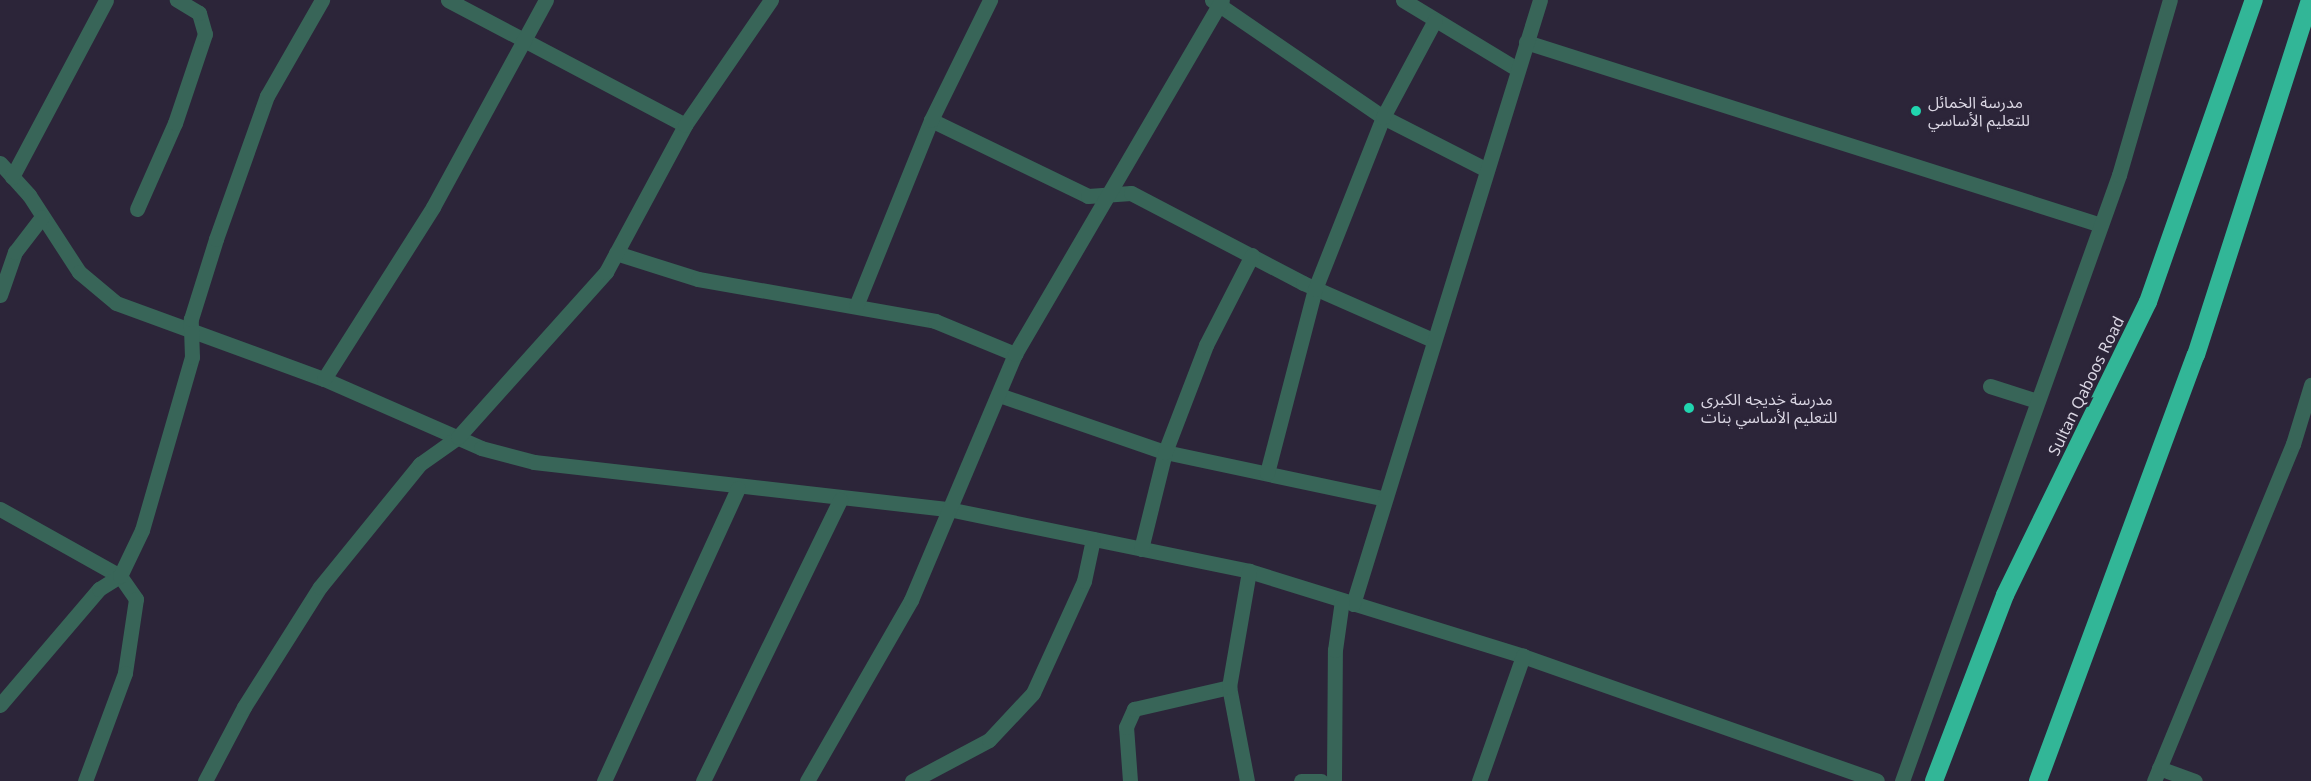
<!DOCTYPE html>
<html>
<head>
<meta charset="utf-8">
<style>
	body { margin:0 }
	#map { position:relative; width:2311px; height:781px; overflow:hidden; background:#2c2539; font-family:"Noto Sans","Noto Sans Arabic",sans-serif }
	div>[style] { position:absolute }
	.minor>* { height:15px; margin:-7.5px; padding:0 7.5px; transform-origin:7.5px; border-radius:7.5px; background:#386558 }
	.highway>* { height:18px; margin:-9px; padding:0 9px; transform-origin:9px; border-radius:9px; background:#32b697 }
	.dots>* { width:16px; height:16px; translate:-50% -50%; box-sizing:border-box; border:3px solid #2c2539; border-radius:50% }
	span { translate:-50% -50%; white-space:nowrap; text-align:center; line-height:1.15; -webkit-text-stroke:6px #2c2539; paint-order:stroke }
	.poi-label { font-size:16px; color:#dad6e3 }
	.left { translate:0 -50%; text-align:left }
	.street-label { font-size:16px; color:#dad6e3 }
</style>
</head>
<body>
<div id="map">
	<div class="minor">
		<div style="left:448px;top:0;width:268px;rotate:27.8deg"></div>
		<div style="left:1212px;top:0;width:207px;rotate:34.4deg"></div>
		<div style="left:1383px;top:117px;width:114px;rotate:27deg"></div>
		<div style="left:1403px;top:0;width:133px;rotate:31.2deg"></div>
		<div style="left:1526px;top:42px;width:603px;rotate:17.65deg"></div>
		<div style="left:931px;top:120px;width:174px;rotate:25.8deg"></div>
		<div style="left:1088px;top:196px;width:43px;rotate:-4deg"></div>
		<div style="left:1131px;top:193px;width:194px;rotate:27.6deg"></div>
		<div style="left:1303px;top:283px;width:142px;rotate:23.7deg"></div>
		<div style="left:0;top:163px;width:43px;rotate:47.8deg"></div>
		<div style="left:29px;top:195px;width:92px;rotate:57deg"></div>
		<div style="left:79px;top:272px;width:48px;rotate:40deg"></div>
		<div style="left:116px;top:303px;width:221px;rotate:20.1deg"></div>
		<div style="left:324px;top:379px;width:171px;rotate:23.7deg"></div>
		<div style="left:481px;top:448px;width:55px;rotate:14.8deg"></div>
		<div style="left:534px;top:462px;width:422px;rotate:6.5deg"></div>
		<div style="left:953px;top:510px;width:302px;rotate:11.6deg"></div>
		<div style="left:1249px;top:571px;width:287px;rotate:17.2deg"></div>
		<div style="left:1523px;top:656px;width:375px;rotate:19.4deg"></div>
		<div style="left:12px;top:177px;width:200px;rotate:-62deg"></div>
		<div style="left:137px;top:209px;width:94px;rotate:-66.2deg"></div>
		<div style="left:175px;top:123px;width:94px;rotate:-71.4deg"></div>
		<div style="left:205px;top:34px;width:22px;rotate:-106deg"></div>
		<div style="left:199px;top:13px;width:26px;rotate:-149deg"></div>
		<div style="left:616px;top:253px;width:86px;rotate:17.6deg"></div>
		<div style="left:698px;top:279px;width:241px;rotate:10deg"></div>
		<div style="left:935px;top:321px;width:87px;rotate:22.4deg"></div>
		<div style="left:0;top:295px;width:46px;rotate:-70.8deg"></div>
		<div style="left:15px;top:252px;width:44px;rotate:-52.4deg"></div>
		<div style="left:856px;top:306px;width:201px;rotate:-68deg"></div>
		<div style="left:931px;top:120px;width:134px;rotate:-63.8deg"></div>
		<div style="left:324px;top:379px;width:204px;rotate:-57.6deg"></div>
		<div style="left:433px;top:207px;width:236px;rotate:-61.4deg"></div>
		<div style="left:1990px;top:386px;width:49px;rotate:17.7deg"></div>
		<div style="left:999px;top:395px;width:176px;rotate:19deg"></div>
		<div style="left:1165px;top:452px;width:222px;rotate:12deg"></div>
		<div style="left:1267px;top:473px;width:190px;rotate:-75.4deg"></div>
		<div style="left:1315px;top:289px;width:185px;rotate:-68.4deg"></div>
		<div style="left:1383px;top:117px;width:110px;rotate:-61.8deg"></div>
		<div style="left:0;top:509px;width:137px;rotate:29.2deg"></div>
		<div style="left:120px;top:576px;width:28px;rotate:55deg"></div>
		<div style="left:136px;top:599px;width:75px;rotate:98.5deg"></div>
		<div style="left:125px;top:673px;width:115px;rotate:110.3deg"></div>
		<div style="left:1141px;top:549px;width:100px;rotate:-76.1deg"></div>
		<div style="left:1165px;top:452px;width:115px;rotate:-69deg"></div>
		<div style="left:1206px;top:345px;width:101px;rotate:-62.9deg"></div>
		<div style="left:1353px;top:604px;width:632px;rotate:-72.8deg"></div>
		<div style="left:0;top:705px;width:153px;rotate:-49.5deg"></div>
		<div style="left:99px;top:589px;width:25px;rotate:-32deg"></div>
		<div style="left:120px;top:576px;width:51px;rotate:-64.4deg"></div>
		<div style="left:142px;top:530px;width:180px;rotate:-73.9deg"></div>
		<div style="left:192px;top:357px;width:38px;rotate:-92deg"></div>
		<div style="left:191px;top:319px;width:84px;rotate:-72.6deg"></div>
		<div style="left:216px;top:239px;width:152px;rotate:-70.4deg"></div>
		<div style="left:267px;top:96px;width:111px;rotate:-60.2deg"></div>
		<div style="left:2159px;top:768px;width:38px;rotate:20deg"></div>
		<div style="left:205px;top:781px;width:84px;rotate:-62.2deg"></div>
		<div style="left:244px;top:707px;width:142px;rotate:-57.7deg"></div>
		<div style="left:320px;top:587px;width:159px;rotate:-50.9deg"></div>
		<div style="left:420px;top:464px;width:47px;rotate:-35.4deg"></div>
		<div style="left:458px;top:437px;width:222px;rotate:-48.1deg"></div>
		<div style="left:606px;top:272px;width:167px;rotate:-61.7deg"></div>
		<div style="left:685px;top:125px;width:152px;rotate:-55.5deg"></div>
		<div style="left:604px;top:781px;width:322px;rotate:-65.4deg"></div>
		<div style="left:703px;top:781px;width:313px;rotate:-64deg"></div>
		<div style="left:807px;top:781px;width:209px;rotate:-60.1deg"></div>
		<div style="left:911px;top:600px;width:267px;rotate:-67.1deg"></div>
		<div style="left:1015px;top:354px;width:410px;rotate:-59.7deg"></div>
		<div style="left:912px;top:781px;width:87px;rotate:-28deg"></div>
		<div style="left:989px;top:740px;width:64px;rotate:-46.9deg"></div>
		<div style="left:1033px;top:693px;width:123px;rotate:-65.5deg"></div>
		<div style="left:1084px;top:581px;width:43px;rotate:-77.9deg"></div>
		<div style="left:1130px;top:781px;width:54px;rotate:-94.2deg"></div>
		<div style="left:1126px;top:727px;width:20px;rotate:-66deg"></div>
		<div style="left:1134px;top:709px;width:98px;rotate:-13deg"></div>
		<div style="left:1247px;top:781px;width:96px;rotate:-100.8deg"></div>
		<div style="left:1229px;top:687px;width:118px;rotate:-80.2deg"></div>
		<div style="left:1301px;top:781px;width:20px"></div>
		<div style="left:1334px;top:781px;width:131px;rotate:-89.6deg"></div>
		<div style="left:1335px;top:650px;width:50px;rotate:-82deg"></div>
		<div style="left:1479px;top:781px;width:133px;rotate:-70.6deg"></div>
		<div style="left:1902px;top:781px;width:644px;rotate:-70.3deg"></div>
		<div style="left:2119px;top:175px;width:182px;rotate:-73.8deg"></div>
		<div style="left:2154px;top:781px;width:365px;rotate:-67.6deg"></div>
		<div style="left:2293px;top:444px;width:62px;rotate:-73deg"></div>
	</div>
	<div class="highway">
		<div style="left:1934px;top:781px;width:199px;rotate:-69.1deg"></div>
		<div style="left:2005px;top:595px;width:326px;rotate:-64deg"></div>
		<div style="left:2148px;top:302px;width:320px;rotate:-70.7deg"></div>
		<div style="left:2038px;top:781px;width:454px;rotate:-69.7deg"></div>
		<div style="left:2196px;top:355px;width:373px;rotate:-72.2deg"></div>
	</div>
	<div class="dots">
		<div style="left:1916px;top:111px;background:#21d5af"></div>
		<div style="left:1689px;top:408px;background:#21d5af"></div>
	</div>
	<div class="poi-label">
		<span class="left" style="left:1928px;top:111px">مدرسة الخمائل<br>للتعليم الأساسي</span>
		<span class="left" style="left:1701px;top:408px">مدرسة خديجه الكبرى<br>للتعليم الأساسي بنات</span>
	</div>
	<div class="street-label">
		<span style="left:2086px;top:386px;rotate:-64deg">Sultan Qaboos Road</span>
	</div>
</div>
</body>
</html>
